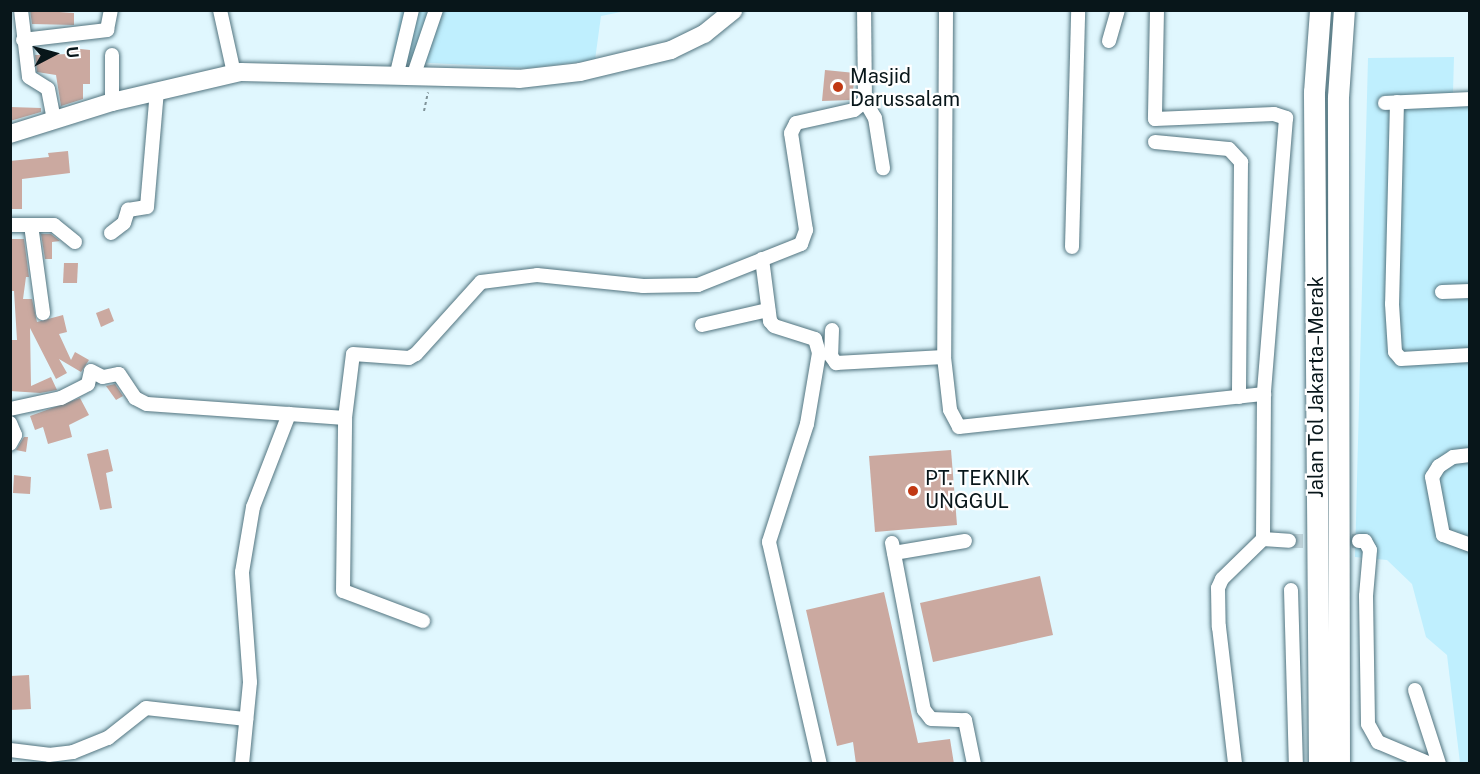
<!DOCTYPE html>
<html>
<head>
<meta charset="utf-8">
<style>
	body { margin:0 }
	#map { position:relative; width:1480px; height:774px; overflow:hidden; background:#e0f7fe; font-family:"Public Sans",sans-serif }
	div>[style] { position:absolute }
	.built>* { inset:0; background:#bfeffe }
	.building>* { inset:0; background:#cba9a0 }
	.minor-tunnel>* { height:14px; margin-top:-7px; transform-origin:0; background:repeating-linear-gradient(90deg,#c0d5dc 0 14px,transparent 0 21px) }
	.path>* { height:2px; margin-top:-1px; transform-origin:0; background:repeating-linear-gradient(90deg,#809399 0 3px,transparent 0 6px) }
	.roads { filter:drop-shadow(0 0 2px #52747f) drop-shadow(0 0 2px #52747f) }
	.minor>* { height:14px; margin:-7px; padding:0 7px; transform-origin:7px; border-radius:7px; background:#fff }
	.major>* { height:18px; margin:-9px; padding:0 9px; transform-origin:9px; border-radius:9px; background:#fff }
	.highway>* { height:21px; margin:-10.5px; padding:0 10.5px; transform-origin:10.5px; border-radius:10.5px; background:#fff }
	.dots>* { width:16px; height:16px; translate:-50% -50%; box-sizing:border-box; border:3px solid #fff; border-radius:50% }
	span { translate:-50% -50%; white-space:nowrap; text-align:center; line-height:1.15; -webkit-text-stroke:4.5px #fff; paint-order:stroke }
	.poi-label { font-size:20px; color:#08161a }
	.left { translate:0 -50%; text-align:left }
	.street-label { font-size:20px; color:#08161a }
	.frame { position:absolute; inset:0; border:12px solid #08161a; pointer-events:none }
	.north { position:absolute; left:24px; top:24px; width:60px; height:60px; -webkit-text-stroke:4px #fff; paint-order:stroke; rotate:84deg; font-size:16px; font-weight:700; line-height:24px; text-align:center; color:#08161a }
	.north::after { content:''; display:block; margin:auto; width:21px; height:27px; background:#08161a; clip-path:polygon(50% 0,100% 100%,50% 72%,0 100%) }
</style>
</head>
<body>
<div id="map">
	<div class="built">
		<div style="clip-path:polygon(401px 11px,626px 11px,601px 16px,595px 60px,528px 68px,391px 61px)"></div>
		<div style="clip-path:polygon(1454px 57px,1453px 93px,1470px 93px,1469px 763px,1460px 763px,1447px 655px,1426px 637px,1412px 584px,1387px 560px,1355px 557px,1368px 58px)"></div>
	</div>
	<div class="building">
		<div style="clip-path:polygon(30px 10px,74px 13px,74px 25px,32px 24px)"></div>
		<div style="clip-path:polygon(71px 48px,90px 50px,90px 84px,83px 84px,83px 99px,61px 106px,56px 75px,37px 72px,35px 55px,70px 54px)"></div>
		<div style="clip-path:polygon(825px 70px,855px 73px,852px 100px,822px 101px)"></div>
		<div style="clip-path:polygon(10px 107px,41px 108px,41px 112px,10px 121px)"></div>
		<div style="clip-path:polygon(68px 151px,70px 173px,22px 179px,22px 209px,10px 209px,10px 161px,49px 157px,48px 153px)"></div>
		<div style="clip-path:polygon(41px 234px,51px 234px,60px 241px,52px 242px,52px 259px,45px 259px)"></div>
		<div style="clip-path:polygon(10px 239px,24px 239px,29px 277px,26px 277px,23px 299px,32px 299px,37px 322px,63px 315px,67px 332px,59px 334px,71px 360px,75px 352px,89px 360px,81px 372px,59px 359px,67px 373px,56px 379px,30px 328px,31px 386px,51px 377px,57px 390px,40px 393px,10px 391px,10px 340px,17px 340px,14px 291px,10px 291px)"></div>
		<div style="clip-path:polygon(64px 263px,78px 263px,77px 283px,63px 283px)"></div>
		<div style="clip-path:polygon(109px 308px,114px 321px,101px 327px,96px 313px)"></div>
		<div style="clip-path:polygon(115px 384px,123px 396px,116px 400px,106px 386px)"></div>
		<div style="clip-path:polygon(80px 398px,89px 415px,69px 425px,72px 437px,48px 444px,43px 427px,35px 430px,30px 416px)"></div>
		<div style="clip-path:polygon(24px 437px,28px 437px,26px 452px,16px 450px)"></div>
		<div style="clip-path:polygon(108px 449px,113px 471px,106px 473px,112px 508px,100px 510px,87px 454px)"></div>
		<div style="clip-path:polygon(951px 450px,957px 525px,875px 532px,869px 456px)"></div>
		<div style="clip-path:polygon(14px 475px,31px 477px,30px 494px,13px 493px)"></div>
		<div style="clip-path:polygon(1040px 576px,1053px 635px,933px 662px,920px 603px)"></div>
		<div style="clip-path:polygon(884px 592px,918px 743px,950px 739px,954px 764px,856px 764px,853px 742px,837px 746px,806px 610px)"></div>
		<div style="clip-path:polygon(29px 675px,31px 709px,10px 710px,10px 676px)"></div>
	</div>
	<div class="minor-tunnel">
		<div style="left:1289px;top:541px;width:70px"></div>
	</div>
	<div class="path">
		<div style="left:424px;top:111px;width:19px;rotate:-78deg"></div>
	</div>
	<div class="roads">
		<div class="minor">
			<div style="left:21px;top:10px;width:67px;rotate:83.2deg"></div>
			<div style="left:29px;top:77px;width:22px;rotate:32deg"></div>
			<div style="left:48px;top:89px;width:32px;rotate:79deg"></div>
			<div style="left:220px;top:10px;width:65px;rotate:77.5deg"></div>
			<div style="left:946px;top:10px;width:347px;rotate:90.3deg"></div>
			<div style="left:944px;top:357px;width:53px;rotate:83.5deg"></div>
			<div style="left:950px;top:410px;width:19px;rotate:62deg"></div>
			<div style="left:959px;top:427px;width:307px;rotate:-6.2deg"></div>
			<div style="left:1157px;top:10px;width:109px;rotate:91.1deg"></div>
			<div style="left:1155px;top:119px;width:119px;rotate:-2.4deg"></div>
			<div style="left:1274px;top:114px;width:13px;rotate:18deg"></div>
			<div style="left:1286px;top:118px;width:277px;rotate:94.6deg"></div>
			<div style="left:1264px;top:394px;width:145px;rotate:90.4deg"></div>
			<div style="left:1263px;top:539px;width:57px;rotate:135.7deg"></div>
			<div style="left:1222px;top:579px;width:10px;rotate:114deg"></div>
			<div style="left:1218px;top:588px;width:39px;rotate:89deg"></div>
			<div style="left:1219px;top:627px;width:138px;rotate:83.3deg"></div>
			<div style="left:23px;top:40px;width:85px;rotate:-6.8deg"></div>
			<div style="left:107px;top:30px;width:20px;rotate:-79deg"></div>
			<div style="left:1109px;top:41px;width:32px;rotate:-74deg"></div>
			<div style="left:396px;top:77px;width:69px;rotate:-76.6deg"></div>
			<div style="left:413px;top:77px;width:71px;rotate:-71.1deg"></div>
			<div style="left:865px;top:101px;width:20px;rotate:60deg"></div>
			<div style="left:875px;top:118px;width:51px;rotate:80.9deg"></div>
			<div style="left:112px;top:102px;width:47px;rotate:-90deg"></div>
			<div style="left:1397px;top:102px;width:202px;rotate:91.4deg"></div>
			<div style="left:1392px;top:304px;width:48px;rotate:86.4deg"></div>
			<div style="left:1395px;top:352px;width:9px;rotate:49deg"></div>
			<div style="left:1401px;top:359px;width:69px;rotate:-3.3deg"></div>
			<div style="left:1385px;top:103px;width:85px;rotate:-2.7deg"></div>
			<div style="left:1155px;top:142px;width:74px;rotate:5.4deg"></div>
			<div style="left:1229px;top:149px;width:18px;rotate:47deg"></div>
			<div style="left:1241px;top:162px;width:235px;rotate:90.5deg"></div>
			<div style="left:10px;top:225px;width:21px"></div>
			<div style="left:31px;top:225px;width:89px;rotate:82.2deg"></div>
			<div style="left:31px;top:225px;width:23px"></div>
			<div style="left:54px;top:225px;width:27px;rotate:39deg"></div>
			<div style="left:111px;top:233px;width:16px;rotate:-38deg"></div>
			<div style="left:124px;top:223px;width:14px;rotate:-73deg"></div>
			<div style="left:128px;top:210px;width:19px;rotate:-9deg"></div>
			<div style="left:147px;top:207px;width:117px;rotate:-85.1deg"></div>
			<div style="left:1072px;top:247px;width:237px;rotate:-88.5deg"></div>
			<div style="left:762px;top:259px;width:63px;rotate:82.6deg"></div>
			<div style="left:770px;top:321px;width:6px;rotate:51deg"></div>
			<div style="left:774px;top:326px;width:43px;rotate:17.6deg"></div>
			<div style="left:815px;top:339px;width:15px;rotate:74deg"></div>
			<div style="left:819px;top:353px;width:72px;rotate:99.6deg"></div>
			<div style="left:807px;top:424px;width:124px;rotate:107.9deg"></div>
			<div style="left:769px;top:542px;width:228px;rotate:77.1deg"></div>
			<div style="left:1442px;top:292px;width:28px;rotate:-2deg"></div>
			<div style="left:702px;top:325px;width:68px;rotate:-12.8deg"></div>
			<div style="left:832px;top:330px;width:26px;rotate:92deg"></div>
			<div style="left:831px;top:356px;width:9px;rotate:54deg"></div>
			<div style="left:836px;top:363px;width:108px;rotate:-3.2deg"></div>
			<div style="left:10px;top:409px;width:52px;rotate:-12.2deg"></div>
			<div style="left:61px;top:398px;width:30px;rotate:-27deg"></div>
			<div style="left:88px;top:384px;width:13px;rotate:-77deg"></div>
			<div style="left:91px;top:371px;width:13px;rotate:27deg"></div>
			<div style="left:103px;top:377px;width:16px;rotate:-11deg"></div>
			<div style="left:119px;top:374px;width:29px;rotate:56deg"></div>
			<div style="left:135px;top:398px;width:13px;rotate:27deg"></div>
			<div style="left:147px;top:404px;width:142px;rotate:4deg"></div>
			<div style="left:10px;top:423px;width:13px;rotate:67deg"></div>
			<div style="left:15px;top:435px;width:10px;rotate:119deg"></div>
			<div style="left:1470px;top:455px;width:17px;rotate:173deg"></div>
			<div style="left:1453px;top:457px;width:17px;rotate:147deg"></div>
			<div style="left:1439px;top:466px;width:13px;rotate:122deg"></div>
			<div style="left:1432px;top:477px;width:59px;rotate:79.3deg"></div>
			<div style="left:1443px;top:535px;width:29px;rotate:20deg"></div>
			<div style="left:1263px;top:539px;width:26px;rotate:4deg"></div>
			<div style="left:1359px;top:541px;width:6px"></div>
			<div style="left:1365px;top:541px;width:10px;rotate:61deg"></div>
			<div style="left:1370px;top:550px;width:46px;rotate:95deg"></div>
			<div style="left:1366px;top:596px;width:128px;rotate:89.1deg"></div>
			<div style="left:1368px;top:724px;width:21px;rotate:61deg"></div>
			<div style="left:1378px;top:742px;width:56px;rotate:22.9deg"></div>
			<div style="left:892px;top:543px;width:170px;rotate:79.2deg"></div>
			<div style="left:924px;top:710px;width:11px;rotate:52deg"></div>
			<div style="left:931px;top:719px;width:34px;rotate:2deg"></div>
			<div style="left:965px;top:720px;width:45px;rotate:78.4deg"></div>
			<div style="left:894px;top:553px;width:72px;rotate:-9.6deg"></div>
			<div style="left:1291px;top:590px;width:174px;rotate:88.4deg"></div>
			<div style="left:423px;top:621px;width:85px;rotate:-159.4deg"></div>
			<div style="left:343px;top:591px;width:173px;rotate:-89.3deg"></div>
			<div style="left:345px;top:418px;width:64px;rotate:-82.9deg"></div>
			<div style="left:353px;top:354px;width:56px;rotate:4.1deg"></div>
			<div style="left:409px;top:358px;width:8px;rotate:-30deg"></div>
			<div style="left:416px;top:354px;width:97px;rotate:-47.9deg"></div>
			<div style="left:481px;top:282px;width:56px;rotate:-7.1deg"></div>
			<div style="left:537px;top:275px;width:107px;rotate:5.9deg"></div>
			<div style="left:643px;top:286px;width:55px;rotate:-1deg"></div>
			<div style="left:698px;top:285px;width:111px;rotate:-21.7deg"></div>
			<div style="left:801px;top:244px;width:15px;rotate:-70deg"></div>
			<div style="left:806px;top:230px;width:98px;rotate:-98.8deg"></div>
			<div style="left:791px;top:133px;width:11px;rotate:-63deg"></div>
			<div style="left:796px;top:123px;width:59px;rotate:-12.6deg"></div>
			<div style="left:854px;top:110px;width:14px;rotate:-39deg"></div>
			<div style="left:865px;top:101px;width:91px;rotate:-90.6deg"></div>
			<div style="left:1415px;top:690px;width:78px;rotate:72deg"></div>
			<div style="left:10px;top:750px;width:39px;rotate:7deg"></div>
			<div style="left:49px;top:755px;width:24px;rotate:-7deg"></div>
			<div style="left:73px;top:752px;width:38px;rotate:-22deg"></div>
			<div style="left:108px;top:738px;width:48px;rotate:-38.3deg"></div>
			<div style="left:146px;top:708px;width:101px;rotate:6.3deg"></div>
			<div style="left:242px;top:764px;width:82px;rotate:-84.4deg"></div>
			<div style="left:250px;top:682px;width:110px;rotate:-94.2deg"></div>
			<div style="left:242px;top:572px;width:66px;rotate:-80.4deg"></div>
			<div style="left:253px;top:507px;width:100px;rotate:-68.8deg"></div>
			<div style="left:289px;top:414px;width:56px;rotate:4.1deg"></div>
		</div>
		<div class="major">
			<div style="left:10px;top:134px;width:107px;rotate:-17.4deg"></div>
			<div style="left:112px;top:102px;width:132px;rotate:-13.1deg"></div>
			<div style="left:241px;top:72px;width:278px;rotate:1.4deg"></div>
			<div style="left:519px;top:79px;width:61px;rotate:-6.5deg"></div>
			<div style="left:580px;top:72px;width:94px;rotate:-13.6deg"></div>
			<div style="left:671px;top:50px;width:37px;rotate:-26deg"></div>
			<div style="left:704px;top:34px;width:38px;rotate:-39deg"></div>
		</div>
		<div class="highway">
			<div style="left:1319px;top:764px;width:672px;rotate:-90.43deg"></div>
			<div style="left:1314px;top:92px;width:82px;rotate:-85.8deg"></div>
			<div style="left:1339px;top:764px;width:667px;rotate:-90.09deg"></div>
			<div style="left:1338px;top:97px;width:87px;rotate:-86.1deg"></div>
		</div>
	</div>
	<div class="dots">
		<div style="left:838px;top:87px;background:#c13813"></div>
		<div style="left:913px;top:491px;background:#c13813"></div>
	</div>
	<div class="poi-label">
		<span class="left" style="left:850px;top:88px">Masjid<br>Darussalam</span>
		<span class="left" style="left:925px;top:490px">PT. TEKNIK<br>UNGGUL</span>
	</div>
	<div class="street-label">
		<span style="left:1316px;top:387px;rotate:-90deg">Jalan Tol Jakarta–Merak</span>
	</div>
	<div class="frame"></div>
	<div class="north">U</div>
</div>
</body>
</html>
